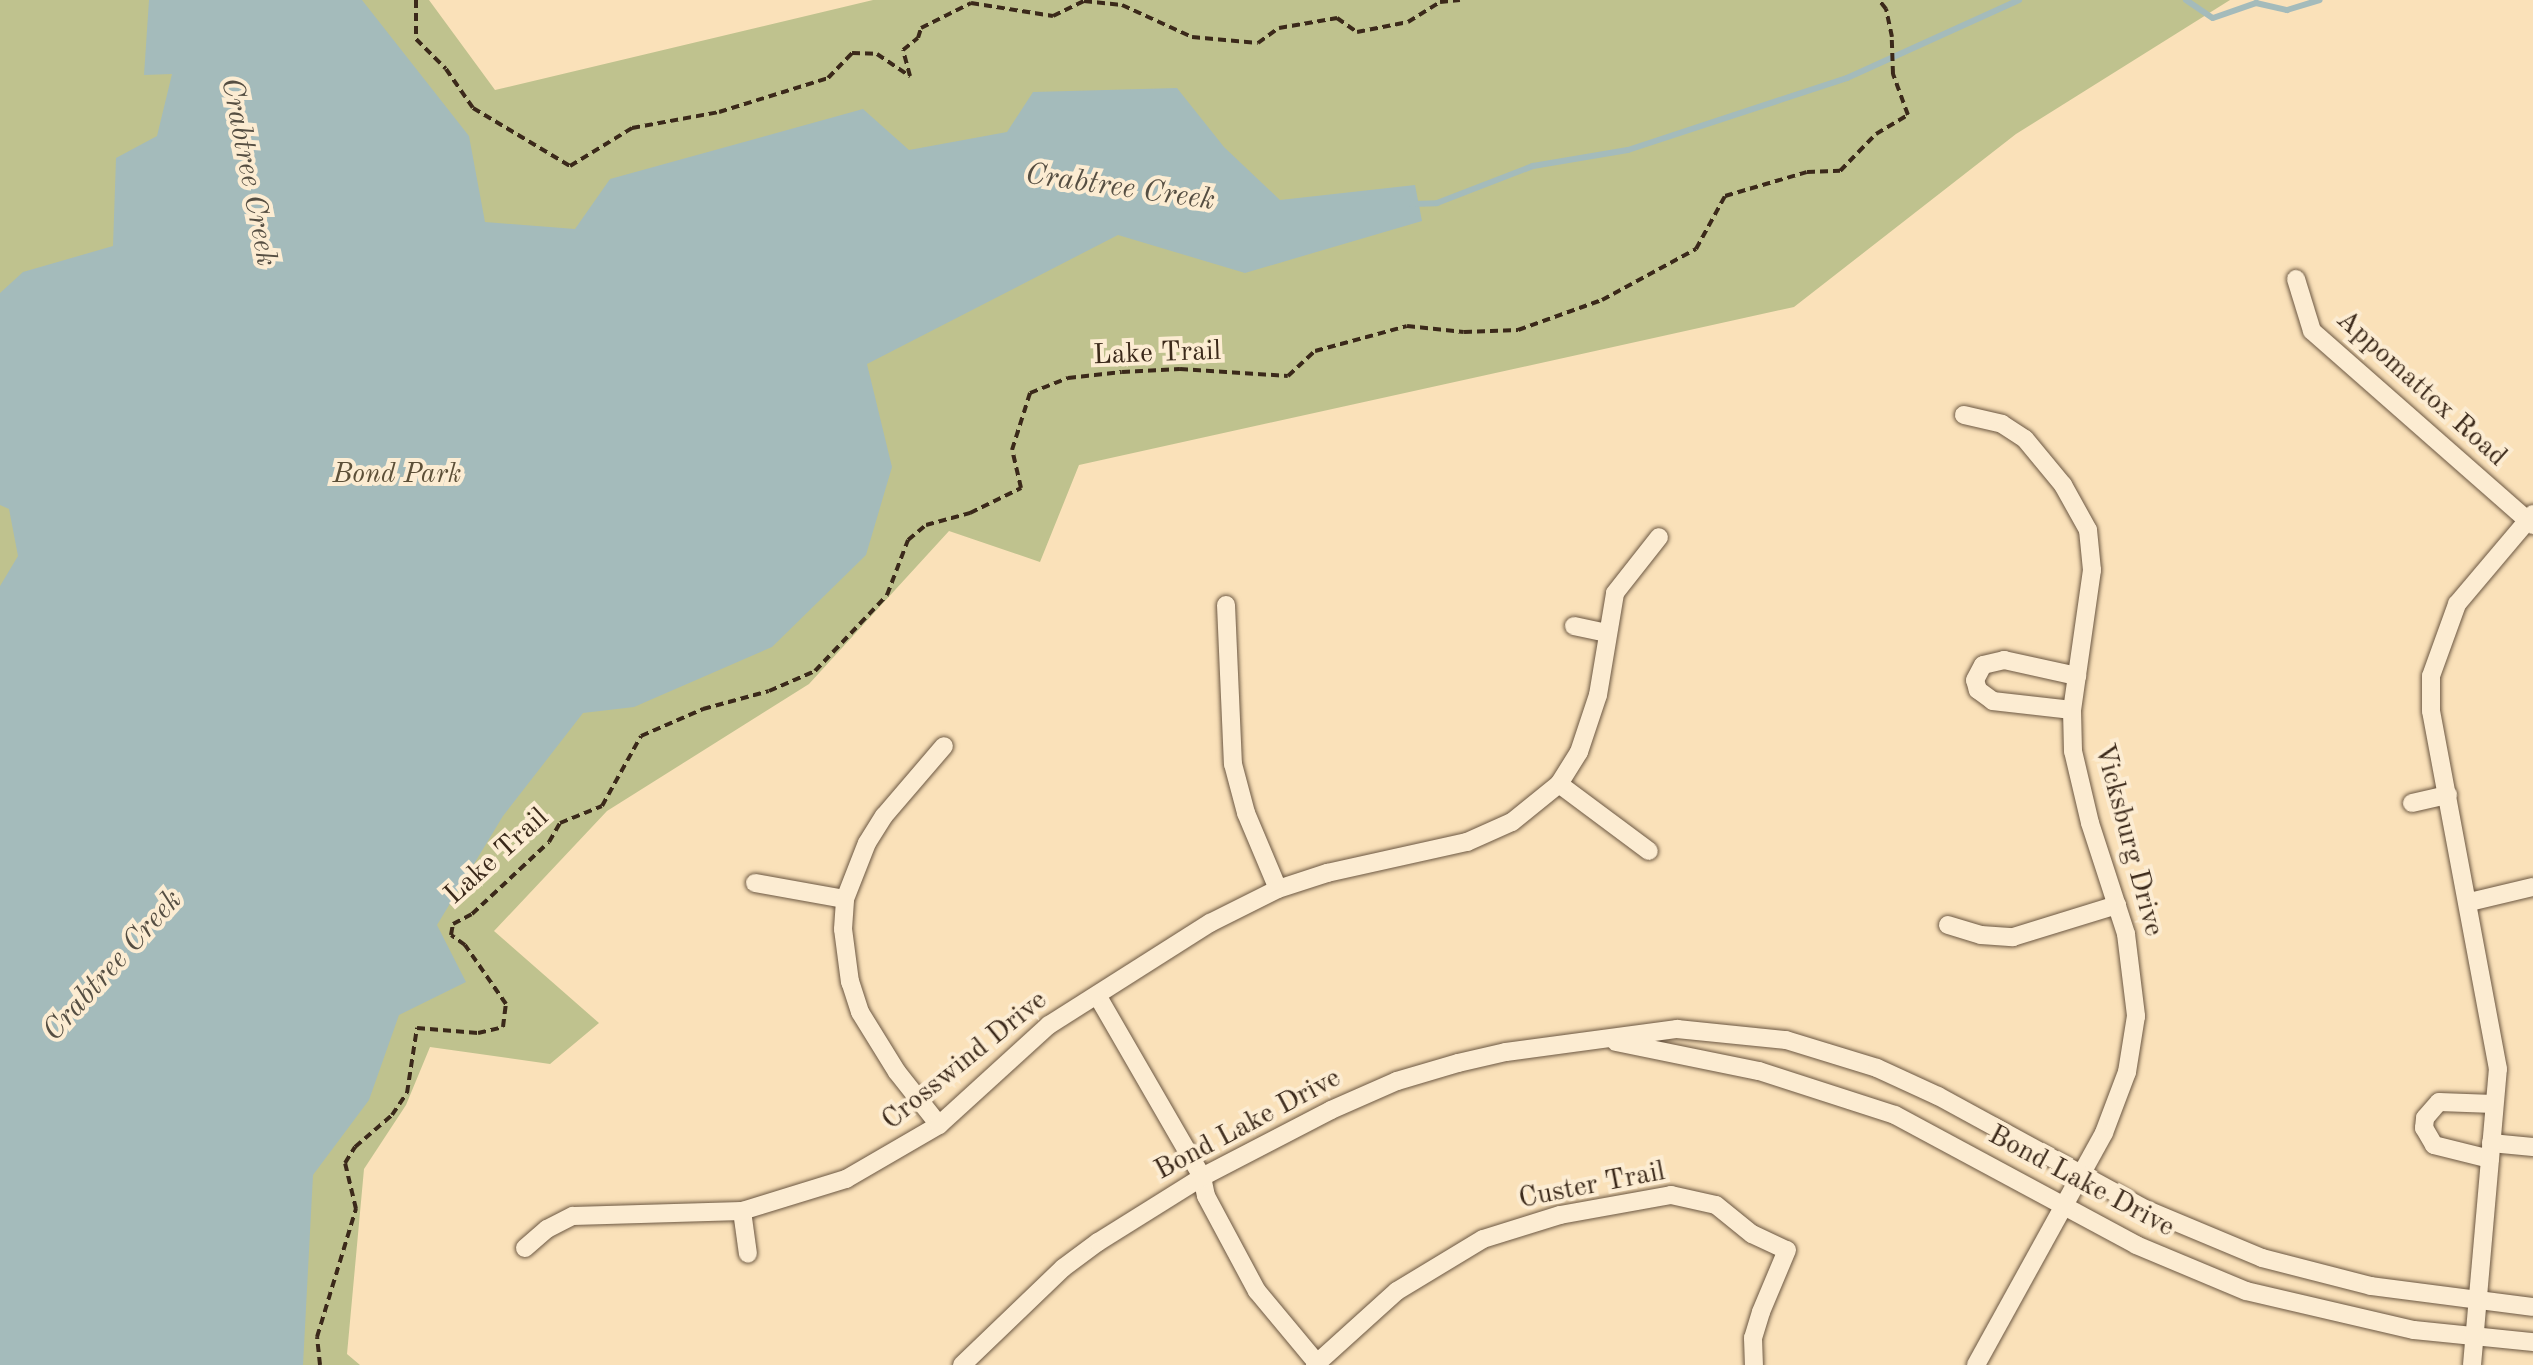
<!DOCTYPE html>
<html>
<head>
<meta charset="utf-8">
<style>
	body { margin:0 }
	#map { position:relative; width:2533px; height:1365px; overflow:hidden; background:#fae1b9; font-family:"Old Standard TT",serif }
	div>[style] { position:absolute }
	.green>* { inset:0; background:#bfc28e }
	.water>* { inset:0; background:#a4bbbb }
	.stream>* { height:6px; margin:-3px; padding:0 3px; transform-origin:3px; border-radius:3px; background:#a4bbbb }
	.path>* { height:4px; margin-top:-2px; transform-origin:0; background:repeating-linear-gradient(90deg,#3b291a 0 8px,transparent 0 13px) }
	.roads { filter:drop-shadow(0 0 2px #6b5742) drop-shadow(0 0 2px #6b5742) }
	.minor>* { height:18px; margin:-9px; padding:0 9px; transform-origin:9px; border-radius:9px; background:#fcecd2 }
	span { translate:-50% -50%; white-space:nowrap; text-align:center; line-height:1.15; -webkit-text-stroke:8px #fcecd2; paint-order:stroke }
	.street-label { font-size:28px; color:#3b291a }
	.park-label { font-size:28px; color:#5c4f37; font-style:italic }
	.water-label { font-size:30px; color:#554e42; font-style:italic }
</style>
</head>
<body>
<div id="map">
	<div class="green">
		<div style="clip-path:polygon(0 0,429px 0,495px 90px,873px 0,2230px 0,2016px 134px,1794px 307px,1079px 465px,1040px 562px,949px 531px,809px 684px,607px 811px,494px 931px,599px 1023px,550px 1064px,430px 1047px,406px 1105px,364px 1169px,347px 1354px,360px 1365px,0 1365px)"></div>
	</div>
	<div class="water">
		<div style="clip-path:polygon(149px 0,362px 0,469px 136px,485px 222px,575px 229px,610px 179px,863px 109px,909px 150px,1007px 132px,1033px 92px,1177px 88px,1224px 147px,1280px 200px,1415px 185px,1422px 221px,1245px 273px,1118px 235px,867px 364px,892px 467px,866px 555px,772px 647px,634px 707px,583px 713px,503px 816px,437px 925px,466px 982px,399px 1015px,369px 1100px,313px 1175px,303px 1365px,0 1365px,0 586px,18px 556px,9px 509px,0 505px,0 293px,23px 272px,113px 246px,116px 158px,157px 136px,172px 74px,144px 75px)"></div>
	</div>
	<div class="stream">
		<div style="left:2186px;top:0;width:32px;rotate:34deg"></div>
		<div style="left:2213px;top:18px;width:46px;rotate:-19.2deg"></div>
		<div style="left:2256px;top:3px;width:32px;rotate:13deg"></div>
		<div style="left:2287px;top:10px;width:34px;rotate:-17deg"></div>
		<div style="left:1412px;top:204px;width:25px;rotate:-2deg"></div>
		<div style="left:1437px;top:203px;width:103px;rotate:-21.1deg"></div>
		<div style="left:1533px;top:166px;width:96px;rotate:-9.6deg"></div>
		<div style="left:1628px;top:150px;width:231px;rotate:-18.2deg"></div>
		<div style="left:1847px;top:78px;width:189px;rotate:-24.4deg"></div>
	</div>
	<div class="path">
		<div style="left:416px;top:0;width:39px;rotate:90deg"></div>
		<div style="left:416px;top:39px;width:42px;rotate:45deg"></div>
		<div style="left:446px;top:69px;width:47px;rotate:55.3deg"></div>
		<div style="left:473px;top:108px;width:113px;rotate:30.9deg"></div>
		<div style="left:570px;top:166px;width:73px;rotate:-31.5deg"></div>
		<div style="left:632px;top:128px;width:88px;rotate:-10.4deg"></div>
		<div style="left:719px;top:112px;width:114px;rotate:-17.3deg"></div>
		<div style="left:828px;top:78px;width:35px;rotate:-46deg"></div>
		<div style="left:852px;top:53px;width:25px;rotate:2deg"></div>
		<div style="left:877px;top:54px;width:40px;rotate:34deg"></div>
		<div style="left:910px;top:76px;width:27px;rotate:-105deg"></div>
		<div style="left:903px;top:50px;width:19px;rotate:-39deg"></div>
		<div style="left:918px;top:38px;width:10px;rotate:-73deg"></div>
		<div style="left:921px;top:28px;width:56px;rotate:-26.6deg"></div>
		<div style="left:971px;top:3px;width:83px;rotate:9deg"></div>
		<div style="left:1053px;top:16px;width:34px;rotate:-26deg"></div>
		<div style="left:1084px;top:1px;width:38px;rotate:6deg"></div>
		<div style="left:1122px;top:5px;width:77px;rotate:24.6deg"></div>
		<div style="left:1192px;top:37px;width:66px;rotate:5.2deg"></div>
		<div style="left:1258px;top:43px;width:26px;rotate:-36deg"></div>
		<div style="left:1279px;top:28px;width:59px;rotate:-9.8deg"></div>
		<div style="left:1337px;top:18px;width:24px;rotate:35deg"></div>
		<div style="left:1357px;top:32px;width:52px;rotate:-11.1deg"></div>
		<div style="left:1408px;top:22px;width:38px;rotate:-32deg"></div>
		<div style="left:1440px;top:2px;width:20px;rotate:-6deg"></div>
		<div style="left:320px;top:1365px;width:28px;rotate:-96deg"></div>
		<div style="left:317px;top:1337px;width:134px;rotate:-73.1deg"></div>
		<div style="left:356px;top:1209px;width:47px;rotate:-103.4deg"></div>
		<div style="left:345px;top:1163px;width:19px;rotate:-58deg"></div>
		<div style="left:355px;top:1147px;width:49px;rotate:-40.9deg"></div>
		<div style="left:392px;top:1115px;width:27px;rotate:-56deg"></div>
		<div style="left:407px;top:1093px;width:66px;rotate:-81.3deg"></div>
		<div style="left:417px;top:1028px;width:61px;rotate:4.7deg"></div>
		<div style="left:478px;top:1033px;width:26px;rotate:-13deg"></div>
		<div style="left:503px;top:1027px;width:23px;rotate:-83deg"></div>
		<div style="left:506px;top:1004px;width:72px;rotate:-124.8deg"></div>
		<div style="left:465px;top:945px;width:17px;rotate:-144deg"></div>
		<div style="left:451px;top:935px;width:11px;rotate:-80deg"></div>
		<div style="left:453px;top:924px;width:21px;rotate:-28deg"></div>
		<div style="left:472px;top:914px;width:105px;rotate:-43.1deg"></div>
		<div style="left:549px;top:842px;width:22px;rotate:-60deg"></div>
		<div style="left:560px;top:823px;width:45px;rotate:-22deg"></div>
		<div style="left:602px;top:806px;width:80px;rotate:-60.9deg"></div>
		<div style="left:641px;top:736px;width:68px;rotate:-23.5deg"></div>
		<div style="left:703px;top:709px;width:68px;rotate:-15.3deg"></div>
		<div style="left:769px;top:691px;width:50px;rotate:-23.5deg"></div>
		<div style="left:815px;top:671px;width:105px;rotate:-46.5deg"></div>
		<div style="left:887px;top:595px;width:59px;rotate:-69.1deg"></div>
		<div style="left:908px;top:540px;width:23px;rotate:-40deg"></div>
		<div style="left:926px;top:525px;width:46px;rotate:-15.3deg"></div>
		<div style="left:970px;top:513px;width:57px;rotate:-26.1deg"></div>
		<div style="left:1021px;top:488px;width:39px;rotate:-103deg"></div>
		<div style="left:1012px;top:450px;width:60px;rotate:-72.5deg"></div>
		<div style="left:1030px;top:393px;width:41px;rotate:-21.5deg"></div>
		<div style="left:1068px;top:378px;width:54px;rotate:-6.3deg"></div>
		<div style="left:1122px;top:372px;width:58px;rotate:-3deg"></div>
		<div style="left:1180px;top:369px;width:108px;rotate:3.7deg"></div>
		<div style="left:1288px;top:376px;width:37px;rotate:-43deg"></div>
		<div style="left:1315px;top:351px;width:95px;rotate:-15.2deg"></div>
		<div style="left:1407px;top:326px;width:57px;rotate:6deg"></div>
		<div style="left:1464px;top:332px;width:54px;rotate:-2.1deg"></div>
		<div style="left:1518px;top:330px;width:89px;rotate:-19.7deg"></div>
		<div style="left:1602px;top:300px;width:107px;rotate:-28.5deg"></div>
		<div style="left:1696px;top:249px;width:60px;rotate:-61.3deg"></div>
		<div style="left:1725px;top:196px;width:85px;rotate:-16.3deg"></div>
		<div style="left:1807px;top:172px;width:33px;rotate:-2deg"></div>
		<div style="left:1840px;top:171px;width:52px;rotate:-45.8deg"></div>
		<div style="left:1876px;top:134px;width:37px;rotate:-31deg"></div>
		<div style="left:1908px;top:115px;width:44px;rotate:-110.1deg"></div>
		<div style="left:1893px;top:74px;width:37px;rotate:-92deg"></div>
		<div style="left:1892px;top:37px;width:29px;rotate:-102deg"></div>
		<div style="left:1886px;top:9px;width:11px;rotate:-128deg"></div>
	</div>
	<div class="roads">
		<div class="minor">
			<div style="left:2296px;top:279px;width:54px;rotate:72.9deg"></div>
			<div style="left:2312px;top:331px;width:294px;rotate:41.3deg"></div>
			<div style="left:1964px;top:415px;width:39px;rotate:13deg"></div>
			<div style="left:2002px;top:424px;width:27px;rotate:33deg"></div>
			<div style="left:2025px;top:439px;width:60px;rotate:50.4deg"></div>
			<div style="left:2063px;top:485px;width:51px;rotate:60.9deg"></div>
			<div style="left:2088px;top:530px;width:40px;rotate:84.3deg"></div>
			<div style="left:2092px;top:570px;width:141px;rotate:98.1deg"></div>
			<div style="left:2072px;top:710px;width:41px;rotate:88.6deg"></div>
			<div style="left:2073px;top:751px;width:74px;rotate:76.7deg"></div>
			<div style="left:2090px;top:823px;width:117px;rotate:72deg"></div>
			<div style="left:2126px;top:934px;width:83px;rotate:83deg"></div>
			<div style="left:2136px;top:1016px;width:57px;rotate:99.1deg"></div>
			<div style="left:2127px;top:1072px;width:65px;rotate:110.7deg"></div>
			<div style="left:2104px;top:1133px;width:265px;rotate:118.9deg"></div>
			<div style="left:1226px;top:605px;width:159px;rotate:87.5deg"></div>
			<div style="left:1233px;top:764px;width:51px;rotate:75.1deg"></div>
			<div style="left:1246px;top:813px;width:82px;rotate:67.2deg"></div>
			<div style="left:1574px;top:626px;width:33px;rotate:12deg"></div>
			<div style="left:2072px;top:710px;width:80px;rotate:-173.5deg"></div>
			<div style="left:1993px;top:701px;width:19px;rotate:-144deg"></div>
			<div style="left:1978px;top:690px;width:10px;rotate:-107deg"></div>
			<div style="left:1975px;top:680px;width:17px;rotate:-62deg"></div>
			<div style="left:1983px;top:665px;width:22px;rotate:-13deg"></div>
			<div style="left:2004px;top:660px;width:75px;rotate:12.4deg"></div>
			<div style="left:1559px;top:784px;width:112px;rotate:36.7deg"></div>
			<div style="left:2412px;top:803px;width:37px;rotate:-13deg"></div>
			<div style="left:755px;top:883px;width:91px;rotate:10.1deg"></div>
			<div style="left:2470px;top:902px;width:65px;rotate:-13.4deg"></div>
			<div style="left:1948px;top:925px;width:34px;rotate:17deg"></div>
			<div style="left:1981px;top:935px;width:32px;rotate:4deg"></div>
			<div style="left:2013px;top:937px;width:109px;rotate:-17.1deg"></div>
			<div style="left:1097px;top:995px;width:210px;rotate:60deg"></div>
			<div style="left:1202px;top:1177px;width:19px;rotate:78deg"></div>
			<div style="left:1206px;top:1196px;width:108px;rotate:61.8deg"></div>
			<div style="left:1257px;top:1291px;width:94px;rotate:50.2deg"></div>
			<div style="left:1616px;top:1042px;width:146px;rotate:11.5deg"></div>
			<div style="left:1759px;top:1071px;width:143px;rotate:17.9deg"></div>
			<div style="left:1895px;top:1115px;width:274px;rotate:28.3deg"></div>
			<div style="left:2136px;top:1245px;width:119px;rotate:22.7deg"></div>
			<div style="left:2246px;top:1291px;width:172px;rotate:13.1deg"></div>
			<div style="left:2414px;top:1330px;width:120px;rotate:5.8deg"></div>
			<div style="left:939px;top:1125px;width:68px;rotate:-128.4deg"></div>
			<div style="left:897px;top:1072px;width:70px;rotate:-121.7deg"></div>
			<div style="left:860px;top:1012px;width:32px;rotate:-108deg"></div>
			<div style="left:850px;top:982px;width:53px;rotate:-97.5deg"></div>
			<div style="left:843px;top:929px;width:30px;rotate:-86deg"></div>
			<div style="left:845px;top:899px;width:60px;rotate:-68.6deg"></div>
			<div style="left:867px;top:843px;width:32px;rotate:-58deg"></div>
			<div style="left:884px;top:816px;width:92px;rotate:-49.4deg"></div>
			<div style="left:2491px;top:1143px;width:42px;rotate:5.4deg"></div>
			<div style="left:2490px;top:1159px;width:58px;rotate:-166deg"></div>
			<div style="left:2434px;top:1145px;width:20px;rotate:-120deg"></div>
			<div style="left:2424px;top:1128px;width:10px;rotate:-84deg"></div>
			<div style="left:2425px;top:1118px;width:21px;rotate:-49deg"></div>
			<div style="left:2439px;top:1102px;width:55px;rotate:2.1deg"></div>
			<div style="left:742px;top:1211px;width:43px;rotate:82.1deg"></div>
			<div style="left:525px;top:1248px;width:29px;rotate:-41deg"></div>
			<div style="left:547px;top:1229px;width:29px;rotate:-27deg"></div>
			<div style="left:573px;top:1216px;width:169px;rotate:-1.7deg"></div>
			<div style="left:742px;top:1211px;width:109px;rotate:-17.1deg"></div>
			<div style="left:846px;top:1179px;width:108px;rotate:-30.1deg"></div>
			<div style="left:939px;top:1125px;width:149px;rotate:-42.3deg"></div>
			<div style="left:1049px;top:1025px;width:191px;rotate:-32.4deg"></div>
			<div style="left:1210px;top:923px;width:76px;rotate:-26.6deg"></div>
			<div style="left:1278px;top:889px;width:52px;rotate:-18.1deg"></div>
			<div style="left:1327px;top:873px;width:143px;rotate:-12.5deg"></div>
			<div style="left:1467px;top:842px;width:49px;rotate:-24deg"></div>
			<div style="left:1512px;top:822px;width:60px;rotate:-39deg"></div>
			<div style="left:1559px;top:784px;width:38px;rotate:-58deg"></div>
			<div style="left:1579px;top:752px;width:60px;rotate:-71.6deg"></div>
			<div style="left:1598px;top:695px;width:103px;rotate:-80.5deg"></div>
			<div style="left:1615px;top:593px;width:71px;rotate:-51.8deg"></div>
			<div style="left:962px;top:1365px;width:140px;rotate:-43.8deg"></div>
			<div style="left:1063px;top:1268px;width:44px;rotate:-36.6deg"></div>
			<div style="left:1098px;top:1242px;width:123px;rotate:-32deg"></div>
			<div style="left:1202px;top:1177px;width:145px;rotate:-27.4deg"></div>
			<div style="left:1331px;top:1110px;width:72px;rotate:-23.7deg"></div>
			<div style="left:1397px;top:1081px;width:64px;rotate:-16.4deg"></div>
			<div style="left:1458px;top:1063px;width:49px;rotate:-12.9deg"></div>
			<div style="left:1506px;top:1052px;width:173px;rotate:-7.7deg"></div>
			<div style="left:1677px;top:1029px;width:110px;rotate:5.8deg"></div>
			<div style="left:1786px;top:1040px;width:95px;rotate:17.1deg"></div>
			<div style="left:1877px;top:1068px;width:67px;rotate:24.7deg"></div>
			<div style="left:1938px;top:1096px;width:236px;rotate:28.6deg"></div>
			<div style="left:2145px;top:1209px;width:127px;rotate:22.7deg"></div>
			<div style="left:2262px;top:1258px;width:113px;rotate:14.4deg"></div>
			<div style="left:2371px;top:1286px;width:163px;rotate:7.4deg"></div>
			<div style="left:1315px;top:1365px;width:110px;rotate:-42.1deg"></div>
			<div style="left:1397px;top:1291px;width:100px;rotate:-31.2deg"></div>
			<div style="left:1483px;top:1239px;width:81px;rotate:-17.3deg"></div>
			<div style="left:1560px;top:1215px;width:113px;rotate:-10.2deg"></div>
			<div style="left:1671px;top:1195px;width:46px;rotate:12.5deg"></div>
			<div style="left:1716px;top:1205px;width:46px;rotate:38.9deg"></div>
			<div style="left:1752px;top:1234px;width:38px;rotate:25deg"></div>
			<div style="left:1787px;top:1250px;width:67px;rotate:112.8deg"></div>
			<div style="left:1761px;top:1312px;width:27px;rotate:107deg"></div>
			<div style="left:1753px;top:1338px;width:27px;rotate:88deg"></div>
			<div style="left:2472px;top:1365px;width:297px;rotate:-85deg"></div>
			<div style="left:2498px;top:1069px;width:364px;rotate:-100.6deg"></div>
			<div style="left:2431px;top:711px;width:35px;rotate:-90deg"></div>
			<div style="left:2431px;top:676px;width:77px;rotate:-70.1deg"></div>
			<div style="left:2457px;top:604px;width:118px;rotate:-49.8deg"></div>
		</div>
	</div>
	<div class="street-label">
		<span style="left:1157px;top:354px;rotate:-2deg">Lake Trail</span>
		<span style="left:2421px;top:389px;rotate:42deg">Appomattox Road</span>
		<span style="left:2128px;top:840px;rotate:75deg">Vicksburg Drive</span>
		<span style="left:497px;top:857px;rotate:-42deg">Lake Trail</span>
		<span style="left:965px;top:1061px;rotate:-39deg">Crosswind Drive</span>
		<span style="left:1248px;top:1125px;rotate:-28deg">Bond Lake Drive</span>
		<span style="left:2081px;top:1182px;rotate:28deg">Bond Lake Drive</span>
		<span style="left:1592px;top:1186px;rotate:-11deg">Custer Trail</span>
	</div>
	<div class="park-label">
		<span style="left:397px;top:475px">Bond Park</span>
	</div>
	<div class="water-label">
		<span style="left:248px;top:172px;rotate:79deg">Crabtree Creek</span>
		<span style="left:1120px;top:188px;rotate:8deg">Crabtree Creek</span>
		<span style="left:113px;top:966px;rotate:-48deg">Crabtree Creek</span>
	</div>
</div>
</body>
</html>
